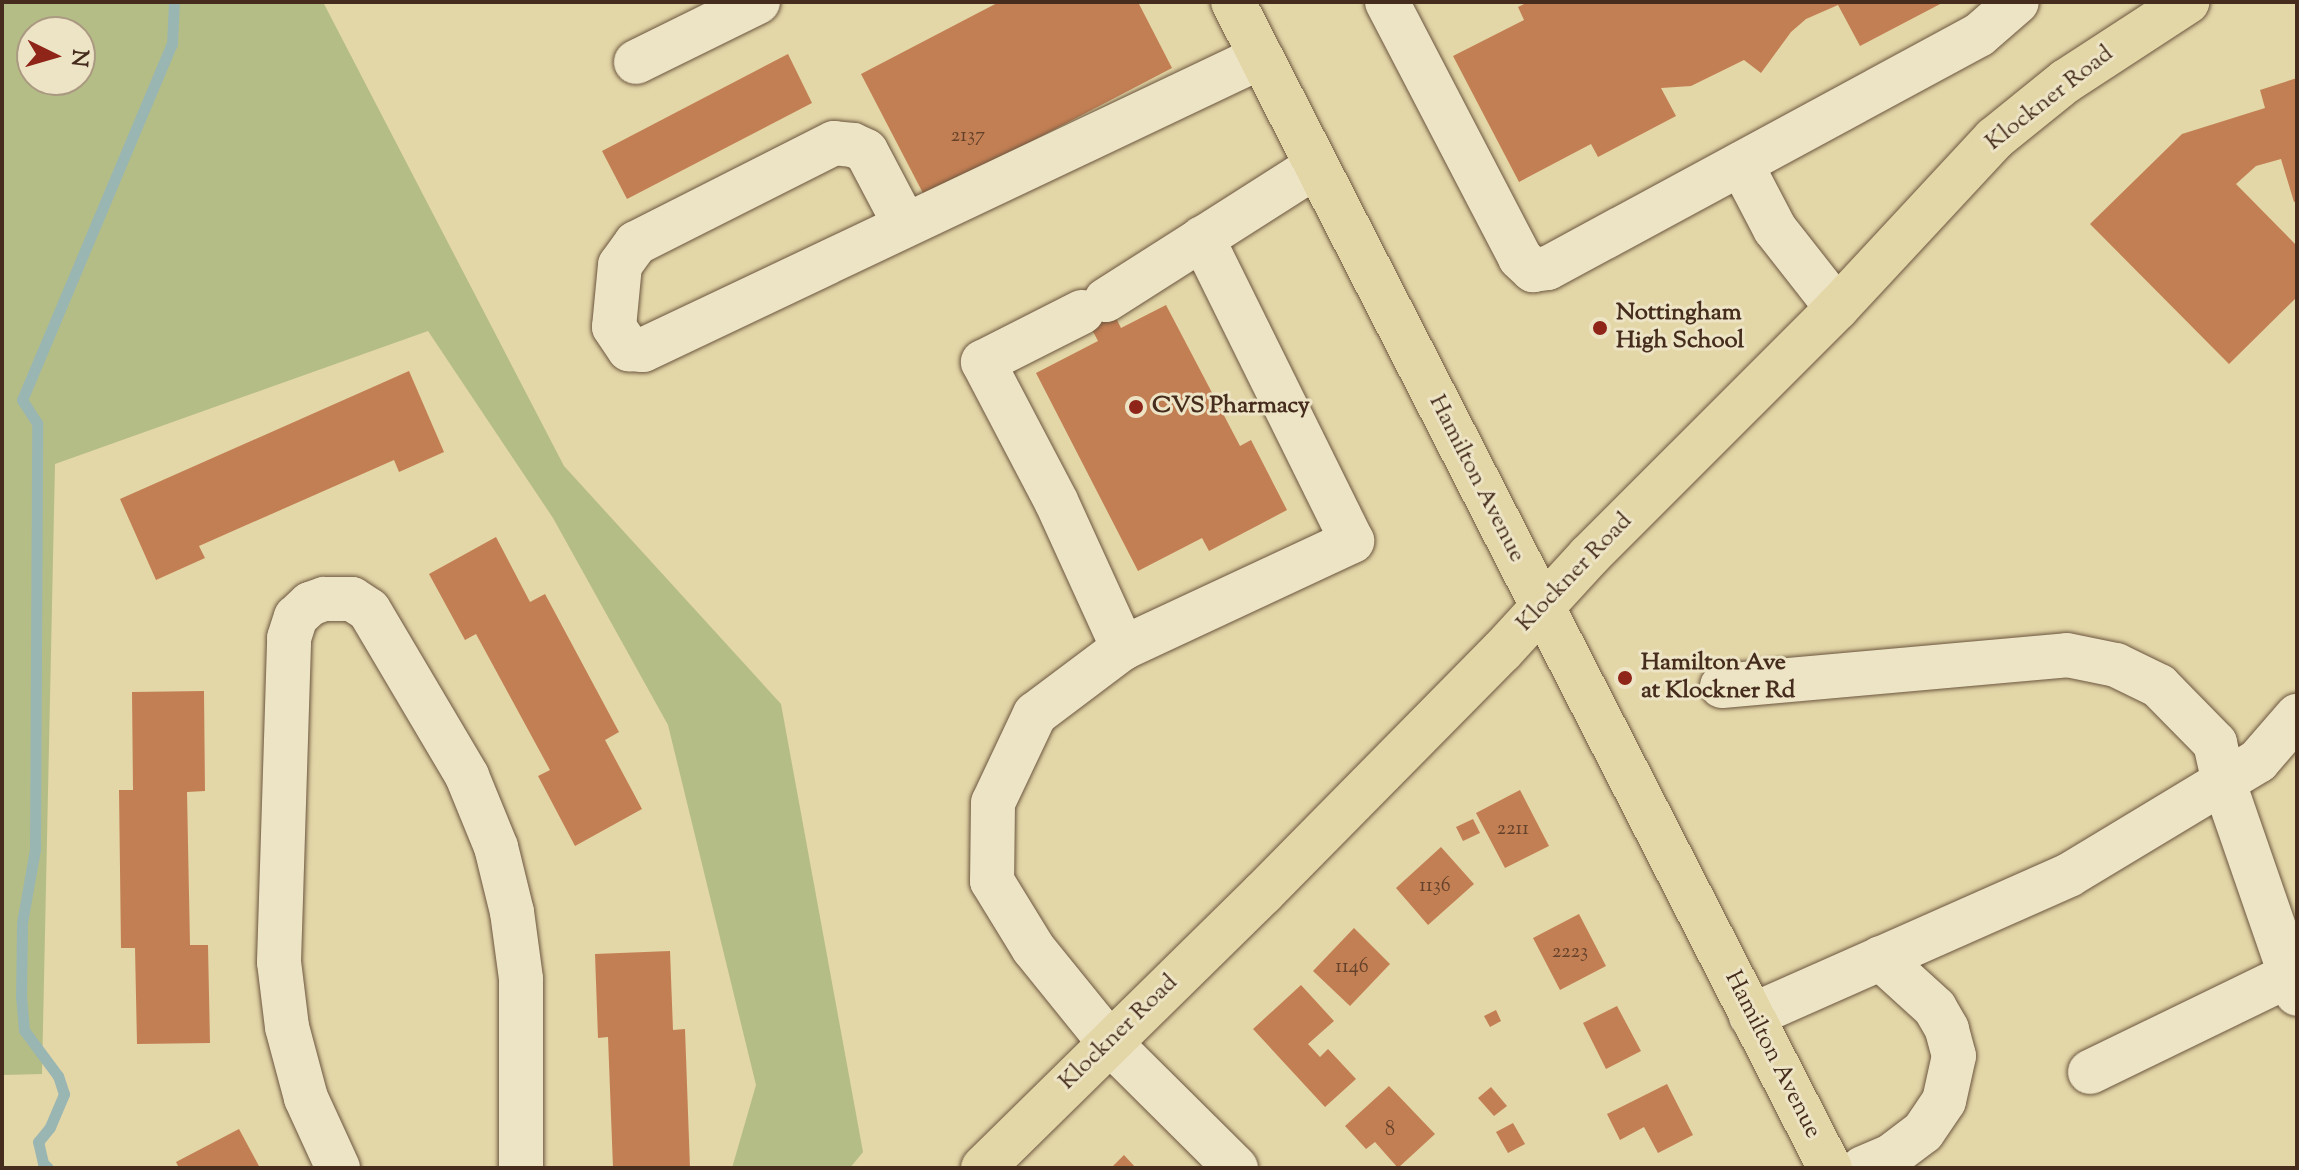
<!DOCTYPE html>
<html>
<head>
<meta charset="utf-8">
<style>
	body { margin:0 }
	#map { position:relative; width:2299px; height:1170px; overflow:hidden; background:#e3d6a7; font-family:"Sorts Mill Goudy",serif }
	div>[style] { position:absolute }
	.green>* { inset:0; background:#b5bd86 }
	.stream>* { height:11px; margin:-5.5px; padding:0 5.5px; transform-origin:5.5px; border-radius:5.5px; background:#9ab6b3 }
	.building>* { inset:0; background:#c37f54 }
	.roads { filter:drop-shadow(0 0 2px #6c563f) drop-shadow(0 0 2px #6c563f) }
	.minor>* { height:44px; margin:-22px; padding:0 22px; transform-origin:22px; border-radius:22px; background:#ede4c6 }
	.major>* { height:44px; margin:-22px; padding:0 22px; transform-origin:22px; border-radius:22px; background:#e3d6a7 }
	.dots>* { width:22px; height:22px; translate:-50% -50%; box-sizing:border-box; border:4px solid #ede4c6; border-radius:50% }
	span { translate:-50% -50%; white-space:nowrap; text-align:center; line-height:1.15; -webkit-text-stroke:6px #ede4c6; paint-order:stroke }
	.number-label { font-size:20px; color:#64412a }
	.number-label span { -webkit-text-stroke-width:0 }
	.street-label { font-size:24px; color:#452c1c }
	.poi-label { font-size:24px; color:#452c1c; font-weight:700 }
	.left { translate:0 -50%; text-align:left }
	.frame { position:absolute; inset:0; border:4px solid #452c1c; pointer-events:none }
	.north { position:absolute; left:16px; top:16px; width:80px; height:80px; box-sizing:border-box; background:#ede4c6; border:2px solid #aa9a82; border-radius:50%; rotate:95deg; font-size:22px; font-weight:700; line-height:32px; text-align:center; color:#452c1c }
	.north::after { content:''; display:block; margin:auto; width:28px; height:36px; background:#8f2418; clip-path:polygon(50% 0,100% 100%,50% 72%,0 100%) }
</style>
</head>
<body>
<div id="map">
	<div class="green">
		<div style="clip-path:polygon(evenodd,2px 2px,323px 2px,564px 466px,781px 704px,863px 1152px,850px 1168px,732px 1168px,756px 1085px,668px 725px,553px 518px,428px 331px,55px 464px,42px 1074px,2px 1075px,2px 2px,32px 32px,80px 32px,80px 80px,32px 80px,32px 32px)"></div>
	</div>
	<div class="stream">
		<div style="left:48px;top:1168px;width:7px;rotate:-135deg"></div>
		<div style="left:43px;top:1163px;width:22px;rotate:-103deg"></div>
		<div style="left:38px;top:1142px;width:19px;rotate:-51deg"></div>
		<div style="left:50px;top:1127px;width:36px;rotate:-67deg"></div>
		<div style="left:64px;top:1094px;width:19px;rotate:-108deg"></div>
		<div style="left:58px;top:1076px;width:57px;rotate:-126.5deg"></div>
		<div style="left:24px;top:1030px;width:33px;rotate:-95deg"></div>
		<div style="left:21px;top:997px;width:74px;rotate:-89.2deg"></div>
		<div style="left:22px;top:923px;width:75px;rotate:-80deg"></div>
		<div style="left:35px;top:849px;width:426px;rotate:-89.7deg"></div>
		<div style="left:37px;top:423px;width:27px;rotate:-123deg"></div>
		<div style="left:22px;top:400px;width:386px;rotate:-67.2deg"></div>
		<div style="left:172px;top:44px;width:42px;rotate:-87.3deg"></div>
	</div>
	<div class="building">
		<div style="clip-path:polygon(999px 2px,1138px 2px,1172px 68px,925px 197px,861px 74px)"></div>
		<div style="clip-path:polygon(1528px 2px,1944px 2px,1860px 46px,1838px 5px,1806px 19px,1791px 32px,1761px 73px,1744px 60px,1691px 86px,1661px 88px,1676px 116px,1598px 157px,1591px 144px,1519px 182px,1453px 56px,1524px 20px,1518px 7px)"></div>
		<div style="clip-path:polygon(788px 54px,812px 103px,627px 199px,602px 151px)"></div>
		<div style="clip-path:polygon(2297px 78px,2297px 201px,2294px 202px,2281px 159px,2256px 166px,2236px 184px,2297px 246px,2297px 297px,2229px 364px,2090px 224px,2182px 134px,2265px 108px,2260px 90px)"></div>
		<div style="clip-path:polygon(1104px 294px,1121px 328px,1166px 305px,1240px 446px,1251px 440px,1287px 510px,1209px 551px,1202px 538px,1138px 571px,1036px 373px,1098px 341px,1080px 307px)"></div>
		<div style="clip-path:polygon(409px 371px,444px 452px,399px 472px,394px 460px,199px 546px,205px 558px,156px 580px,120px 499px)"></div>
		<div style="clip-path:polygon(496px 537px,530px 602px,545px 594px,619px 732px,605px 740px,642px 809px,575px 846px,538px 776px,550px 770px,476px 634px,465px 640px,429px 574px)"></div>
		<div style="clip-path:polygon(204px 691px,205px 791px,187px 792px,190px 945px,208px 945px,210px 1043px,137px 1044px,135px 948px,121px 948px,119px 790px,133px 790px,132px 692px)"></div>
		<div style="clip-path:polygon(1520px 790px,1549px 846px,1505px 868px,1476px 813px)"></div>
		<div style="clip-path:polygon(1473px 819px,1480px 833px,1463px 841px,1456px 827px)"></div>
		<div style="clip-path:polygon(1441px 847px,1474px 884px,1428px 925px,1396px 888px)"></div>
		<div style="clip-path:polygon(1579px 914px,1606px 966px,1560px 990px,1533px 938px)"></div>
		<div style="clip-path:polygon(1354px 928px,1390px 964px,1350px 1006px,1313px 971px)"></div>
		<div style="clip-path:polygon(670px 951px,673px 1030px,685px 1029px,690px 1168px,613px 1168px,608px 1037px,598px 1038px,595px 954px)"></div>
		<div style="clip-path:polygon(1301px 985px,1334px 1021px,1308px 1044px,1320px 1057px,1328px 1049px,1356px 1079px,1325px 1107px,1253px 1029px)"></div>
		<div style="clip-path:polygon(1617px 1006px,1641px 1051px,1606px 1069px,1583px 1023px)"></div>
		<div style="clip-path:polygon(1496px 1010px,1501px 1021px,1490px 1027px,1484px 1016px)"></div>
		<div style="clip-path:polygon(1667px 1084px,1693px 1135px,1658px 1153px,1644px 1127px,1620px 1140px,1607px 1114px)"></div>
		<div style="clip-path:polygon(1389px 1086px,1435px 1134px,1398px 1168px,1375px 1142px,1366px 1149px,1345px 1126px)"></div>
		<div style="clip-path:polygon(1491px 1087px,1507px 1106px,1494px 1116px,1478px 1098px)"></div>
		<div style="clip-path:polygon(1513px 1123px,1525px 1144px,1508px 1153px,1496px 1132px)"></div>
		<div style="clip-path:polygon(239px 1129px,260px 1168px,179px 1168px,176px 1162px)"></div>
		<div style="clip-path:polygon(1124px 1155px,1136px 1168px,1111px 1168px)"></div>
	</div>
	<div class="roads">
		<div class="minor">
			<div style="left:1387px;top:2px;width:288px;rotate:62.5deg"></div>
			<div style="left:1520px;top:258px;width:18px;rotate:43deg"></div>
			<div style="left:1533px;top:270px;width:15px;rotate:-8deg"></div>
			<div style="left:1548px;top:268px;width:490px;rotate:-28.4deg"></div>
			<div style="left:1979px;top:35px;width:50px;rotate:-41deg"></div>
			<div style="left:636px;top:62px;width:136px;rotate:-26.2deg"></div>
			<div style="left:1741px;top:164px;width:73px;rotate:62.4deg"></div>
			<div style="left:1775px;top:229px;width:100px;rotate:51.9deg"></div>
			<div style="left:904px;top:223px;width:81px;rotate:-117.8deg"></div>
			<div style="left:866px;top:151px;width:14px;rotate:-155deg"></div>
			<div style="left:853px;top:145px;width:19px;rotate:-174deg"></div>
			<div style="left:834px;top:143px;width:222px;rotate:153.2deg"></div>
			<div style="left:636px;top:243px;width:27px;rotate:126deg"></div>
			<div style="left:620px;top:265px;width:62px;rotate:95.5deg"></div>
			<div style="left:614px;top:327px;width:27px;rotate:56deg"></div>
			<div style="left:629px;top:349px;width:14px;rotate:4deg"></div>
			<div style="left:643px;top:350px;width:684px;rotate:-25.37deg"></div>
			<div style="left:1106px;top:300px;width:249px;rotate:-32.5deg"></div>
			<div style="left:1082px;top:312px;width:111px;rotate:153.2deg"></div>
			<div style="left:983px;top:362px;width:157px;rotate:62.3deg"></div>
			<div style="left:1056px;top:501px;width:162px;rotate:65.5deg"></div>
			<div style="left:1123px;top:648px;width:253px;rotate:-25deg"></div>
			<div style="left:1352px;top:541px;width:338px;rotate:-116.3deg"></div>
			<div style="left:1123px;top:648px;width:110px;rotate:143.1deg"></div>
			<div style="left:1035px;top:714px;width:98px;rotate:115.3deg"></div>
			<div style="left:993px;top:803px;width:78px;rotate:90.7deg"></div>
			<div style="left:992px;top:881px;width:79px;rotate:58.5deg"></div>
			<div style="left:1033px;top:948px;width:121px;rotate:51deg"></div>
			<div style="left:1109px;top:1042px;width:179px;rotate:44.8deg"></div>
			<div style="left:1722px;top:686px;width:346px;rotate:-5.1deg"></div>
			<div style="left:2067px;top:655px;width:50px;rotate:11.5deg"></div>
			<div style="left:2116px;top:665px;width:48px;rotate:26deg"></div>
			<div style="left:2159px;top:686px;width:80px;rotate:45.5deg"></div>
			<div style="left:2215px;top:743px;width:41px;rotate:77.3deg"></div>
			<div style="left:2224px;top:783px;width:223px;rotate:70.9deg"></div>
			<div style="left:1751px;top:1016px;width:348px;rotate:-23.9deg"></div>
			<div style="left:2069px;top:875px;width:221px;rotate:-31.1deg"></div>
			<div style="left:2258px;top:761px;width:60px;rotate:-49.1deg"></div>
			<div style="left:2090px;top:1072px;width:222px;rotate:-25.9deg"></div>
			<div style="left:338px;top:1168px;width:77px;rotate:-114.6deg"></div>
			<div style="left:306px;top:1098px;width:73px;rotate:-105deg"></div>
			<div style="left:287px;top:1027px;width:65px;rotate:-97deg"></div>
			<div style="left:279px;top:962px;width:324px;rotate:-88.2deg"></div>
			<div style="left:289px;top:638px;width:22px;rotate:-72deg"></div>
			<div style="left:296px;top:617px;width:19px;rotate:-43deg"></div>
			<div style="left:310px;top:604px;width:15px;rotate:-20deg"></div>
			<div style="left:324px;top:599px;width:28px"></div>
			<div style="left:352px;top:599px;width:20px;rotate:33deg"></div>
			<div style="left:369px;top:610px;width:193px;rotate:59.4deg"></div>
			<div style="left:467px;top:776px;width:77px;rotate:67.8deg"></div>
			<div style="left:496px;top:847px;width:67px;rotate:76.2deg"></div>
			<div style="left:512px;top:912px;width:68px;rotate:82.3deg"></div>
			<div style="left:521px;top:979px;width:189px;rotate:90deg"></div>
			<div style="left:1863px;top:1168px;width:30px;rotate:-23deg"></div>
			<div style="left:1891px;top:1156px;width:40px;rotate:-37deg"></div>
			<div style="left:1923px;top:1132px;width:37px;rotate:-56deg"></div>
			<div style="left:1944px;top:1101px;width:46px;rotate:-77.5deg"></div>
			<div style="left:1954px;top:1056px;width:28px;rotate:-105deg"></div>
			<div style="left:1947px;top:1029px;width:24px;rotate:-120deg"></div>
			<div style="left:1935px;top:1008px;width:74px;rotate:-137.7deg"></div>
		</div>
		<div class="major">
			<div style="left:1233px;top:2px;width:1310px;rotate:62.89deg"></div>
			<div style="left:983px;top:1168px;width:392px;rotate:-44.5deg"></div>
			<div style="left:1263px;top:893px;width:340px;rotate:-45.4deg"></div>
			<div style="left:1502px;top:651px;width:129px;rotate:-47.5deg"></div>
			<div style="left:1589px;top:556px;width:351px;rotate:-45deg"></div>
			<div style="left:1837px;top:308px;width:231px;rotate:-47.1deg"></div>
			<div style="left:1994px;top:139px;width:92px;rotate:-38.9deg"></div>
			<div style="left:2066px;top:81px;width:145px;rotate:-33.1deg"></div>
		</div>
	</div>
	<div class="dots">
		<div style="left:1600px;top:328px;background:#8f2418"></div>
		<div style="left:1136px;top:407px;background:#8f2418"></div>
		<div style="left:1625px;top:678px;background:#8f2418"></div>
	</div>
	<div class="number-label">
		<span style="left:968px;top:136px">2137</span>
		<span style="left:1513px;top:829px">2211</span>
		<span style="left:1435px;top:886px">1136</span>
		<span style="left:1570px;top:952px">2223</span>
		<span style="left:1352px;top:967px">1146</span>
		<span style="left:1390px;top:1130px">8</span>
	</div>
	<div class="street-label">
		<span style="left:2050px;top:99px;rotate:-38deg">Klockner Road</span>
		<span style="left:1476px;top:479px;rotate:63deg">Hamilton Avenue</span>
		<span style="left:1575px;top:573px;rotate:-46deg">Klockner Road</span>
		<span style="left:1119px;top:1033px;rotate:-44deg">Klockner Road</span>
		<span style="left:1772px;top:1055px;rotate:63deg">Hamilton Avenue</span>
	</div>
	<div class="poi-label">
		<span class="left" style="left:1616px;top:328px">Nottingham<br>High School</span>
		<span class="left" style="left:1152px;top:407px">CVS Pharmacy</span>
		<span class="left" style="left:1641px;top:678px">Hamilton Ave<br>at Klockner Rd</span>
	</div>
	<div class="frame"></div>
	<div class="north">N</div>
</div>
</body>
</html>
